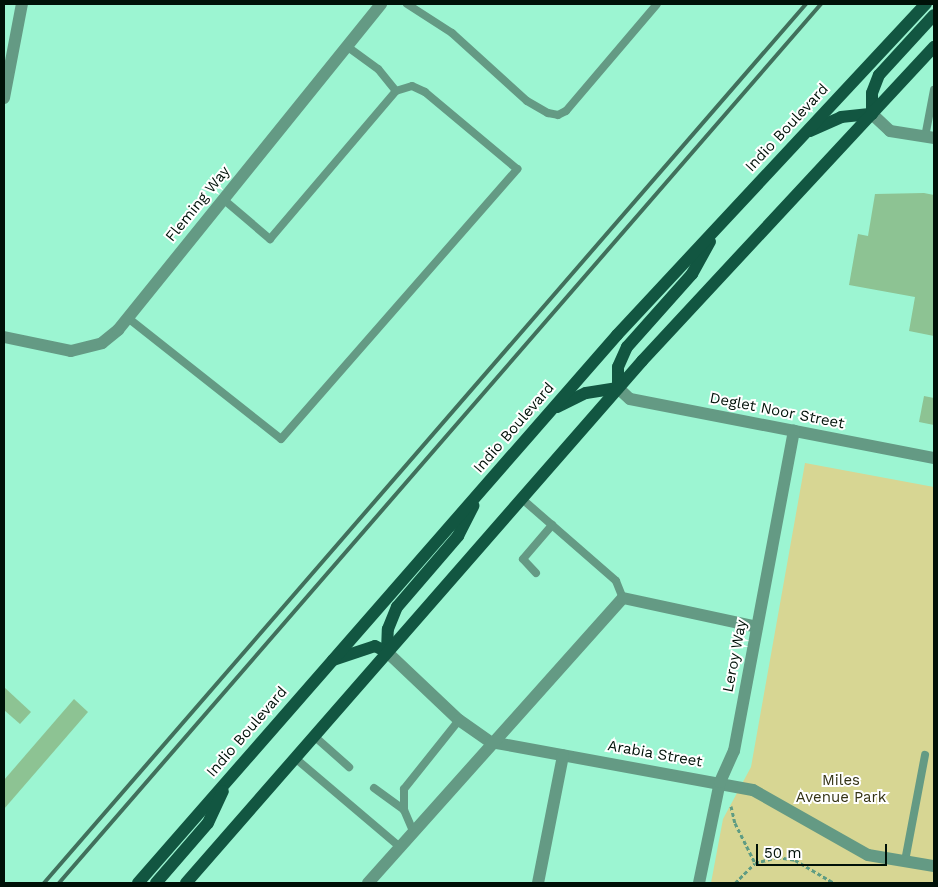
<!DOCTYPE html>
<html>
<head>
<meta charset="utf-8">
<style>
	body { margin:0 }
	#map { position:relative; width:938px; height:887px; overflow:hidden; background:#9cf5d2; font-family:"Work Sans",sans-serif }
	div>[style] { position:absolute }
	.green>* { inset:0; background:#d7d693 }
	.building>* { inset:0; background:#8dc393 }
	.path>* { height:3px; margin-top:-1.5px; transform-origin:0; background:repeating-linear-gradient(90deg,#5f9c83 0 4px,transparent 0 6.5px) }
	.lane>* { height:8px; margin:-4px; padding:0 4px; transform-origin:4px; border-radius:4px; background:#649a84 }
	.street>* { height:12px; margin:-6px; padding:0 6px; transform-origin:6px; border-radius:6px; background:#649a84 }
	.primary>* { height:12px; margin:-6px; padding:0 6px; transform-origin:6px; border-radius:6px; background:#125641 }
	.rail>* { height:4px; margin:-2px; padding:0 2px; transform-origin:2px; border-radius:2px; background:#41705c }
	span { translate:-50% -50%; white-space:nowrap; text-align:center; line-height:1.15; -webkit-text-stroke:4px #fff; paint-order:stroke }
	.street-label { font-size:15px; color:#001108 }
	.park-label { font-size:15px; color:#333214 }
	.frame { position:absolute; inset:0; border:5px solid #001108; pointer-events:none }
	.scale { position:absolute; left:756px; top:844px; width:131px; height:22px; box-sizing:border-box; border:2px solid #001108; border-top:0; padding-left:6px; font-size:15px; line-height:18px; white-space:nowrap; color:#001108; -webkit-text-stroke:4px #fff; paint-order:stroke }
</style>
</head>
<body>
<div id="map">
	<div class="green">
		<div style="clip-path:polygon(805px 463px,934px 487px,934px 883px,711px 883px,723px 819px,751px 767px)"></div>
	</div>
	<div class="building">
		<div style="clip-path:polygon(924px 193px,934px 195px,934px 336px,909px 331px,915px 297px,849px 285px,858px 234px,868px 236px,875px 194px)"></div>
		<div style="clip-path:polygon(924px 396px,934px 398px,934px 425px,919px 422px)"></div>
		<div style="clip-path:polygon(4px 687px,31px 712px,20px 724px,4px 710px)"></div>
		<div style="clip-path:polygon(74px 699px,88px 712px,4px 809px,4px 780px)"></div>
	</div>
	<div class="path">
		<div style="left:731px;top:806px;width:17px;rotate:77deg"></div>
		<div style="left:735px;top:823px;width:45px;rotate:63.4deg"></div>
		<div style="left:735px;top:883px;width:28px;rotate:-45deg"></div>
		<div style="left:755px;top:863px;width:23px;rotate:-15deg"></div>
		<div style="left:777px;top:857px;width:18px;rotate:9deg"></div>
		<div style="left:795px;top:860px;width:45px;rotate:30.5deg"></div>
	</div>
	<div class="lane">
		<div style="left:407px;top:4px;width:54px;rotate:32.8deg"></div>
		<div style="left:452px;top:33px;width:101px;rotate:42.2deg"></div>
		<div style="left:527px;top:101px;width:24px;rotate:30deg"></div>
		<div style="left:548px;top:113px;width:10px;rotate:11deg"></div>
		<div style="left:558px;top:115px;width:9px;rotate:-27deg"></div>
		<div style="left:566px;top:111px;width:140px;rotate:-49.6deg"></div>
		<div style="left:925px;top:137px;width:48px;rotate:-79.2deg"></div>
		<div style="left:223px;top:199px;width:62px;rotate:40.4deg"></div>
		<div style="left:270px;top:239px;width:194px;rotate:-49.6deg"></div>
		<div style="left:396px;top:91px;width:28px;rotate:-129deg"></div>
		<div style="left:378px;top:69px;width:39px;rotate:-144deg"></div>
		<div style="left:128px;top:318px;width:195px;rotate:38.3deg"></div>
		<div style="left:281px;top:439px;width:359px;rotate:-48.8deg"></div>
		<div style="left:517px;top:169px;width:120px;rotate:-140.1deg"></div>
		<div style="left:425px;top:92px;width:14px;rotate:-155deg"></div>
		<div style="left:412px;top:86px;width:17px;rotate:163deg"></div>
		<div style="left:521px;top:498px;width:126px;rotate:41.1deg"></div>
		<div style="left:616px;top:581px;width:18px;rotate:68deg"></div>
		<div style="left:536px;top:573px;width:19px;rotate:-133deg"></div>
		<div style="left:523px;top:559px;width:45px;rotate:-49.5deg"></div>
		<div style="left:314px;top:736px;width:47px;rotate:41.5deg"></div>
		<div style="left:295px;top:758px;width:138px;rotate:40.3deg"></div>
		<div style="left:374px;top:788px;width:37px;rotate:36deg"></div>
		<div style="left:413px;top:831px;width:23px;rotate:-113deg"></div>
		<div style="left:404px;top:810px;width:21px;rotate:-90deg"></div>
		<div style="left:404px;top:789px;width:88px;rotate:-51.4deg"></div>
		<div style="left:905px;top:861px;width:108px;rotate:-79.3deg"></div>
	</div>
	<div class="street">
		<div style="left:4px;top:98px;width:96px;rotate:-79.2deg"></div>
		<div style="left:872px;top:114px;width:25px;rotate:43deg"></div>
		<div style="left:890px;top:131px;width:45px;rotate:9deg"></div>
		<div style="left:4px;top:337px;width:68px;rotate:11.8deg"></div>
		<div style="left:71px;top:351px;width:32px;rotate:-14deg"></div>
		<div style="left:102px;top:343px;width:21px;rotate:-39deg"></div>
		<div style="left:118px;top:330px;width:419px;rotate:-51.1deg"></div>
		<div style="left:618px;top:388px;width:16px;rotate:43deg"></div>
		<div style="left:630px;top:399px;width:310px;rotate:11deg"></div>
		<div style="left:387px;top:652px;width:99px;rotate:43.4deg"></div>
		<div style="left:459px;top:720px;width:39px;rotate:35deg"></div>
		<div style="left:491px;top:742px;width:266px;rotate:10.4deg"></div>
		<div style="left:753px;top:790px;width:132px;rotate:29.5deg"></div>
		<div style="left:868px;top:855px;width:67px;rotate:9.5deg"></div>
		<div style="left:368px;top:883px;width:382px;rotate:-48.2deg"></div>
		<div style="left:623px;top:598px;width:137px;rotate:12.2deg"></div>
		<div style="left:538px;top:883px;width:130px;rotate:-78.9deg"></div>
		<div style="left:699px;top:883px;width:103px;rotate:-78.3deg"></div>
		<div style="left:720px;top:782px;width:34px;rotate:-66deg"></div>
		<div style="left:734px;top:751px;width:326px;rotate:-79.4deg"></div>
	</div>
	<div class="primary">
		<div style="left:872px;top:114px;width:21px;rotate:-90deg"></div>
		<div style="left:872px;top:93px;width:19px;rotate:-69deg"></div>
		<div style="left:879px;top:75px;width:81px;rotate:-47.5deg"></div>
		<div style="left:810px;top:131px;width:34px;rotate:-24deg"></div>
		<div style="left:841px;top:117px;width:31px;rotate:-6deg"></div>
		<div style="left:618px;top:388px;width:21px;rotate:-90deg"></div>
		<div style="left:618px;top:367px;width:22px;rotate:-66deg"></div>
		<div style="left:627px;top:347px;width:98px;rotate:-48.3deg"></div>
		<div style="left:692px;top:274px;width:37px;rotate:-61deg"></div>
		<div style="left:557px;top:407px;width:32px;rotate:-26deg"></div>
		<div style="left:586px;top:393px;width:32px;rotate:-9deg"></div>
		<div style="left:387px;top:652px;width:23px;rotate:-88deg"></div>
		<div style="left:388px;top:629px;width:24px;rotate:-68deg"></div>
		<div style="left:397px;top:607px;width:94px;rotate:-49.3deg"></div>
		<div style="left:458px;top:536px;width:34px;rotate:-63deg"></div>
		<div style="left:333px;top:660px;width:44px;rotate:-18.4deg"></div>
		<div style="left:375px;top:646px;width:13px;rotate:27deg"></div>
		<div style="left:138px;top:883px;width:728px;rotate:-48.84deg"></div>
		<div style="left:617px;top:335px;width:453px;rotate:-47deg"></div>
		<div style="left:156px;top:883px;width:79px;rotate:-49.1deg"></div>
		<div style="left:208px;top:823px;width:35px;rotate:-65deg"></div>
		<div style="left:186px;top:883px;width:693px;rotate:-48.86deg"></div>
		<div style="left:642px;top:361px;width:429px;rotate:-47.1deg"></div>
	</div>
	<div class="rail">
		<div style="left:44px;top:883px;width:1163px;rotate:-49.08deg"></div>
		<div style="left:59px;top:883px;width:1163px;rotate:-49.08deg"></div>
	</div>
	<div class="street-label">
		<span style="left:787px;top:128px;rotate:-47deg">Indio Boulevard</span>
		<span style="left:198px;top:204px;rotate:-51deg">Fleming Way</span>
		<span style="left:777px;top:411px;rotate:11deg">Deglet Noor Street</span>
		<span style="left:514px;top:428px;rotate:-49deg">Indio Boulevard</span>
		<span style="left:735px;top:656px;rotate:-79deg">Leroy Way</span>
		<span style="left:247px;top:732px;rotate:-49deg">Indio Boulevard</span>
		<span style="left:655px;top:754px;rotate:10deg">Arabia Street</span>
	</div>
	<div class="park-label">
		<span style="left:841px;top:789px">Miles<br>Avenue Park</span>
	</div>
	<div class="frame"></div>
	<div class="scale">50 m</div>
</div>
</body>
</html>
